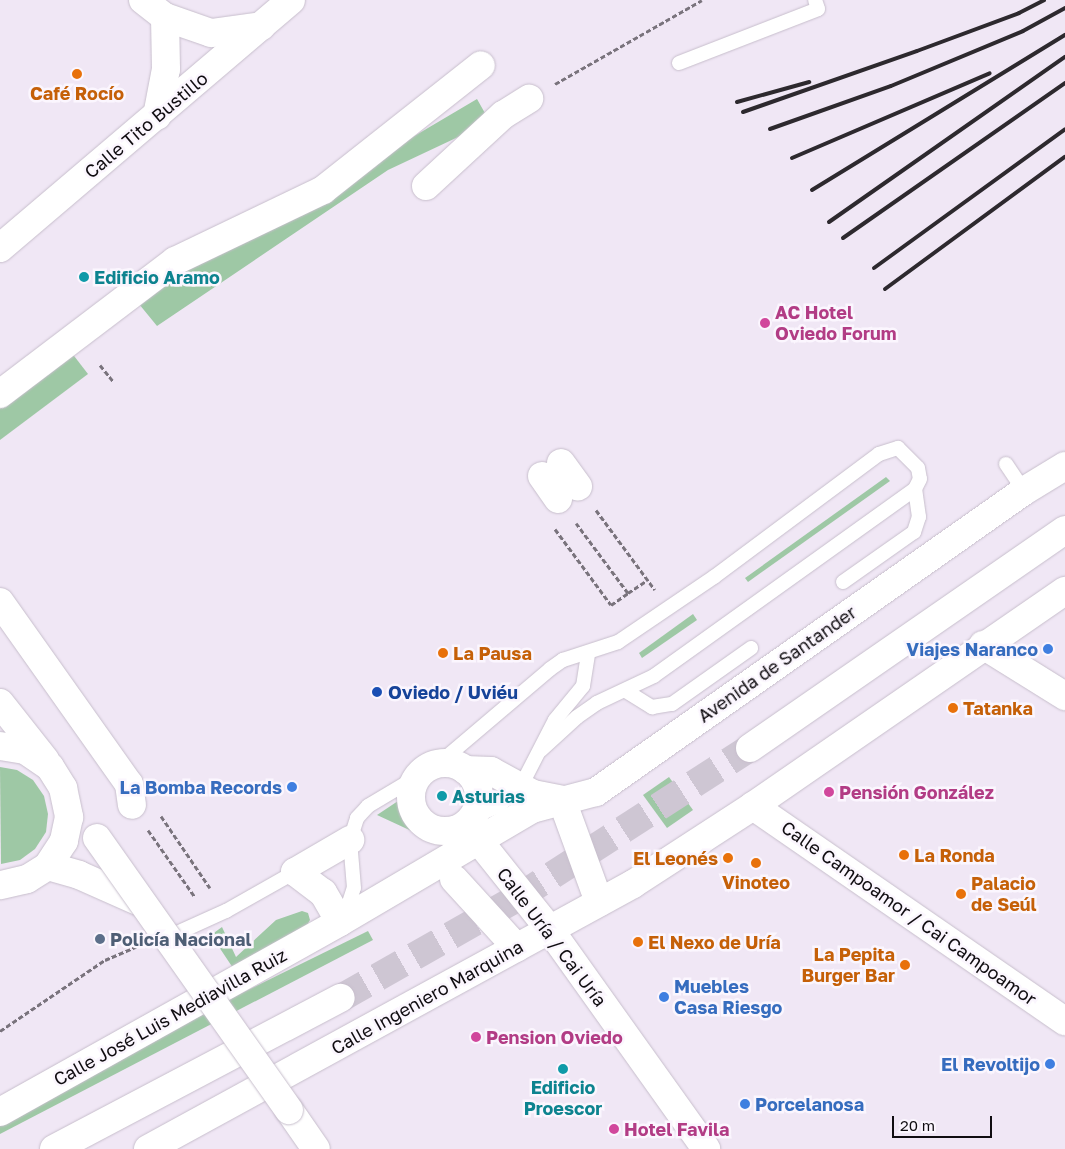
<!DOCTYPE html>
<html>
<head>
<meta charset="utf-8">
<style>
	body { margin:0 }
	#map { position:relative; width:1065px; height:1149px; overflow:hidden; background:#f0e7f5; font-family:"Golos Text",sans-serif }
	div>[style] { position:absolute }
	.green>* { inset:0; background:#9ec8a5 }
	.highway-tunnel>* { height:28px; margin-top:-14px; transform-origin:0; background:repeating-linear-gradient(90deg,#cec6d3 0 28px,transparent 0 42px) }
	.path>* { height:3px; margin-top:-1.5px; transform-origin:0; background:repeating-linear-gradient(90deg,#79737c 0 5px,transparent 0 7.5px) }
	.roads { filter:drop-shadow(0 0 1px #c7becc) drop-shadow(0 0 1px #c7becc) }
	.lane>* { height:14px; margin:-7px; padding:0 7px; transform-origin:7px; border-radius:7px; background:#fff }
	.street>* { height:28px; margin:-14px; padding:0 14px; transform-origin:14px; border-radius:14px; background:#fff }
	.street>.ring { margin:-14px; padding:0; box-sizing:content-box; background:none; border:28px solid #fff; border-radius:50% }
	.secondary>* { height:28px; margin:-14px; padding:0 14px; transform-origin:14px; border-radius:14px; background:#fff }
	.highway>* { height:28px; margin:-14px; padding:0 14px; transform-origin:14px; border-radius:14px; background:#fff }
	.rail>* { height:4px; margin:-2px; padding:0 2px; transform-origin:2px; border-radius:2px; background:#2d292e }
	.bridges { filter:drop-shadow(0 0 1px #c7becc) drop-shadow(0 0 1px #c7becc) }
	.street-bridge>* { height:28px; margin:-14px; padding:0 14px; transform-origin:14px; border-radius:14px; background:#fff }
	.dots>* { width:14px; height:14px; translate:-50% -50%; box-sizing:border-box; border:2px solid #fbf6fe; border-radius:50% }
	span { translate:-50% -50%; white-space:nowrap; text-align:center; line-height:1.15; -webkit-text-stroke:5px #fbf6fe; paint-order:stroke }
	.food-label { font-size:18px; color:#c56008; font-weight:700 }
	.left { translate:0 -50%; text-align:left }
	.right { translate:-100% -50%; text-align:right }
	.street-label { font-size:18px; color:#100d11 }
	.culture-label { font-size:18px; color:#0d838f; font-weight:700 }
	.hotel-label { font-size:18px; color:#b23c85; font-weight:700 }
	.shop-label { font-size:18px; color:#366cbe; font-weight:700 }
	.transit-label { font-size:18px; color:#164399; font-weight:700 }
	.service-label { font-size:18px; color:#4e5e75; font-weight:700 }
	.scale { position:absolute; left:892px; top:1116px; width:100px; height:22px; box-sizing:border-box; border:2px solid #100d11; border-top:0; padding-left:6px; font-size:15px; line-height:18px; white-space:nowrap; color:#100d11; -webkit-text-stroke:4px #fbf6fe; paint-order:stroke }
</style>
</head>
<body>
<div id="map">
	<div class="green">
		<div style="clip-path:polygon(477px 99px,490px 122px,388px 170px,157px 326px,139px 304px,175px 261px,323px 190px)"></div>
		<div style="clip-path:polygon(71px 352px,88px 374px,0 440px,0 394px)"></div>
		<div style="clip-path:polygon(886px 477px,890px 481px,748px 582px,745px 578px)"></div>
		<div style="clip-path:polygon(693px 614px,697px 620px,642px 658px,639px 653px)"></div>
		<div style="clip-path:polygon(0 767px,17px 770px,33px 780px,44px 796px,48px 814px,46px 832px,35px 849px,20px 860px,1px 864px)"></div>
		<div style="clip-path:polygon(669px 777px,693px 810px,667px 828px,643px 795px)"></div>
		<div style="clip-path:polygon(401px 799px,416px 824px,433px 835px,431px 840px,377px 815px)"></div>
		<div style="clip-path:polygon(302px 911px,308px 913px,310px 920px,306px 927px,235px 971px,211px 935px,222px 927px,236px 957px,276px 920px)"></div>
		<div style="clip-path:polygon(368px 931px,373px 940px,0 1134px,0 1120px,164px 1031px)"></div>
	</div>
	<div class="highway-tunnel">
		<div style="left:341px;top:998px;width:202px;rotate:-29.6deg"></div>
		<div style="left:517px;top:898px;width:277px;rotate:-32.8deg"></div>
	</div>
	<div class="path">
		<div style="left:555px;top:84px;width:169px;rotate:-29.7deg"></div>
		<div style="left:100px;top:365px;width:22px;rotate:51deg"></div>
		<div style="left:596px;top:510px;width:99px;rotate:53.6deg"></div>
		<div style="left:555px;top:529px;width:94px;rotate:53.6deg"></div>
		<div style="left:611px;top:605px;width:21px;rotate:-35deg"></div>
		<div style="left:628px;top:593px;width:87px;rotate:-126.6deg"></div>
		<div style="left:628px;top:593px;width:23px;rotate:-34deg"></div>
		<div style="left:161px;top:816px;width:87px;rotate:55.8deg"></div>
		<div style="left:148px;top:830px;width:82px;rotate:55deg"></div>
		<div style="left:0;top:1031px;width:127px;rotate:-34.1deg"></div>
		<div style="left:105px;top:960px;width:34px;rotate:-23deg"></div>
	</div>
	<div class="roads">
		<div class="lane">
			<div style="left:679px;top:63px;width:149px;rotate:-21.2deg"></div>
			<div style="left:818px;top:9px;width:9px;rotate:-108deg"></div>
			<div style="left:1006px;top:464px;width:32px;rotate:56deg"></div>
			<div style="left:843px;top:582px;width:87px;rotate:-35.2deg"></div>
			<div style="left:914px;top:532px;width:16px;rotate:-72deg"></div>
			<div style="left:919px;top:517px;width:28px;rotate:-98deg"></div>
			<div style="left:626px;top:691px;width:31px;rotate:32deg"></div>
			<div style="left:652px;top:707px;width:20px;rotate:-9deg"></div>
			<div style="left:672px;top:704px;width:97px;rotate:-35.3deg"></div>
			<div style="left:437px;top:765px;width:148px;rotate:-40.3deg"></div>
			<div style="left:550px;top:669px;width:16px;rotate:-35deg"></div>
			<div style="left:563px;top:660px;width:58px;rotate:-18.1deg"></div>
			<div style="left:618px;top:642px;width:116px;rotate:-34.1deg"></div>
			<div style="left:714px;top:577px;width:206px;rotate:-36.7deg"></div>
			<div style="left:879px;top:454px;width:20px;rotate:-18deg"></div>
			<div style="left:898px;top:448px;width:28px;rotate:45deg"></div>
			<div style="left:918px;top:468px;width:11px;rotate:80deg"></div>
			<div style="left:920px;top:479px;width:11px;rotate:117deg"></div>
			<div style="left:915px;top:489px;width:321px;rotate:144.4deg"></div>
			<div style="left:654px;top:676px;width:63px;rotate:154.7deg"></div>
			<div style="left:597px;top:703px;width:24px;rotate:145deg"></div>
			<div style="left:577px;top:717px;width:49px;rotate:137.5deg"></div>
			<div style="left:473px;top:817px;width:27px;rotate:-24deg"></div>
			<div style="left:498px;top:806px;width:28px;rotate:-39deg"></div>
			<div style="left:520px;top:788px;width:76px;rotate:-62.8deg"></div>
			<div style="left:555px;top:720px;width:44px;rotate:-50.5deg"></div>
			<div style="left:583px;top:686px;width:32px;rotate:-81deg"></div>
			<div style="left:345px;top:915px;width:28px;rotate:-72deg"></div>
			<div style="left:354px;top:888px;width:48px;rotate:-94.8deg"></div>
			<div style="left:350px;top:840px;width:23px;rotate:-72deg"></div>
			<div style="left:357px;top:818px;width:16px;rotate:-47deg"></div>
			<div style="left:368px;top:806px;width:61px;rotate:-30.8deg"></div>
			<div style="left:175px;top:934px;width:56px;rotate:-24.3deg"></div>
			<div style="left:226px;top:911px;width:79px;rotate:-29.5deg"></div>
		</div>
		<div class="street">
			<div style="left:143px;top:0;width:28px;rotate:38deg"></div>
			<div style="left:165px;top:17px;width:49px;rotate:19.2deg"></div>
			<div style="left:211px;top:33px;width:51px;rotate:-7.8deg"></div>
			<div style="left:157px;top:116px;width:48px;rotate:-79.2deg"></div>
			<div style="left:166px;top:69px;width:52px;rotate:-91.1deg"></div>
			<div style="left:426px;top:186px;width:105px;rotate:-42.7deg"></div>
			<div style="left:503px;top:115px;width:31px;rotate:-32deg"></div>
			<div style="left:0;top:248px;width:382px;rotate:-40.4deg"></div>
			<div style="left:0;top:394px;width:220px;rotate:-37.2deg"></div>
			<div style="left:175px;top:261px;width:164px;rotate:-25.6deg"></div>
			<div style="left:323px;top:190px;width:201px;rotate:-38.3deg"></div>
			<div style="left:561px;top:463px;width:29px;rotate:54deg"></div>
			<div style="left:542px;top:476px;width:28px;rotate:55deg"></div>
			<div style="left:0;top:602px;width:223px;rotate:54.7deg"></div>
			<div style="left:129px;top:784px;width:21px;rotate:82deg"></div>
			<div style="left:983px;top:645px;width:97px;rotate:31.9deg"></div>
			<div style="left:0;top:703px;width:73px;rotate:51.7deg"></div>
			<div style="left:0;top:746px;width:25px;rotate:9deg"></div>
			<div style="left:25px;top:750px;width:30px;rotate:34deg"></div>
			<div style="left:50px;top:767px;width:25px;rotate:58deg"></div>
			<div style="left:63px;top:788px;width:30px;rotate:78deg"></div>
			<div style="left:69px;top:817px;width:25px;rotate:102deg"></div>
			<div style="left:64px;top:841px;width:30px;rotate:123deg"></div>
			<div style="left:48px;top:866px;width:25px;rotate:148deg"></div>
			<div style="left:27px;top:879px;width:28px;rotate:167deg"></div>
			<div class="ring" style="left:411px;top:763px;width:40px;height:40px"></div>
			<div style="left:465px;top:770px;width:26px;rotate:2deg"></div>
			<div style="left:491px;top:771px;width:48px;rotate:28.7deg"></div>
			<div style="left:533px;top:794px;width:31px;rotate:11deg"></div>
			<div style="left:753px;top:806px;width:379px;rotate:34.6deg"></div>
			<div style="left:567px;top:814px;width:94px;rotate:70deg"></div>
			<div style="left:48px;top:866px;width:32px;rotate:16deg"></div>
			<div style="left:79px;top:875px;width:64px;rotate:23.8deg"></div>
			<div style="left:454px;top:879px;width:93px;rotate:47.6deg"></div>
			<div style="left:340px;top:922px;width:34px;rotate:-120deg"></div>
			<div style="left:323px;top:893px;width:35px;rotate:-143deg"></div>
			<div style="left:295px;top:872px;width:64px;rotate:-30.2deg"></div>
			<div style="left:289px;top:1110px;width:47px;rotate:55.3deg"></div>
			<div style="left:0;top:1112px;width:389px;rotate:-29.2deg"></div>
			<div style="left:340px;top:922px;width:223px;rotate:-30.5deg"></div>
			<div style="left:532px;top:809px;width:66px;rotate:-14.9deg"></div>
			<div style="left:596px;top:792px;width:523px;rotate:-35.12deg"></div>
			<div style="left:1024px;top:491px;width:48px;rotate:-31.4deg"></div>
			<div style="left:148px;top:1149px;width:553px;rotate:-28.65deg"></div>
			<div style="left:633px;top:884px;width:143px;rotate:-33deg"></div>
			<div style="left:753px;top:806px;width:379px;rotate:-34.6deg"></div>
		</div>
		<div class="secondary">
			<div style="left:479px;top:841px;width:114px;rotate:51.4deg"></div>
			<div style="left:550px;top:930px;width:269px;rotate:54.5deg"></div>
		</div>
		<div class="highway">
			<div style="left:750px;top:748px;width:383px;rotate:-34.7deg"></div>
			<div style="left:54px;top:1149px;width:324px;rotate:-27.8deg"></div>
		</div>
	</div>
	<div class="rail">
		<div style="left:737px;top:102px;width:75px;rotate:-15.5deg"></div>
		<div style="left:743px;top:112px;width:184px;rotate:-19.3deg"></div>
		<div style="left:917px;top:51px;width:109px;rotate:-20.4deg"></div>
		<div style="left:1019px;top:13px;width:28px;rotate:-27deg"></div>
		<div style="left:770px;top:129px;width:128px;rotate:-19.6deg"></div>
		<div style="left:891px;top:86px;width:143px;rotate:-22.6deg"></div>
		<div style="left:1023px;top:31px;width:48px;rotate:-28.7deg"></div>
		<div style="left:792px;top:158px;width:215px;rotate:-23.2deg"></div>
		<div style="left:812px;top:190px;width:297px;rotate:-31.5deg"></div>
		<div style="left:829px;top:222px;width:288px;rotate:-35deg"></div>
		<div style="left:843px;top:238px;width:271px;rotate:-34.9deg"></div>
		<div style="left:874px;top:268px;width:236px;rotate:-36deg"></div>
		<div style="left:885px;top:289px;width:223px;rotate:-36.3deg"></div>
	</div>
	<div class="bridges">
		<div class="street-bridge">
			<div style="left:97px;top:838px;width:333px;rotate:54.8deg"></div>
		</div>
	</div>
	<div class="dots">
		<div style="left:77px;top:74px;background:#e8710a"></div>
		<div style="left:84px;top:277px;background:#0f9aa8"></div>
		<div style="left:765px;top:323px;background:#d1479c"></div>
		<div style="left:1048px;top:649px;background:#3f7fe0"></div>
		<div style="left:443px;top:653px;background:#e8710a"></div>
		<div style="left:377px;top:692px;background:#1a4fb4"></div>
		<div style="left:953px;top:708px;background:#e8710a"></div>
		<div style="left:292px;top:787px;background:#3f7fe0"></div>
		<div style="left:829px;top:792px;background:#d1479c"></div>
		<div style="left:442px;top:796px;background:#0f9aa8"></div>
		<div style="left:904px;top:855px;background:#e8710a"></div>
		<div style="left:728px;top:858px;background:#e8710a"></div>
		<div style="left:756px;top:863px;background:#e8710a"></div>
		<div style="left:961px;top:894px;background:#e8710a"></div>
		<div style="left:100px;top:939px;background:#5c6f8a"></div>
		<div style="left:638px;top:942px;background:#e8710a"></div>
		<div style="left:905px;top:965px;background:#e8710a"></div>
		<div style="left:664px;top:997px;background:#3f7fe0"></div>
		<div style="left:476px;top:1037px;background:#d1479c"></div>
		<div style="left:1050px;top:1064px;background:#3f7fe0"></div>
		<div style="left:563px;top:1069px;background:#0f9aa8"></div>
		<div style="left:745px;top:1104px;background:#3f7fe0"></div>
		<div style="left:614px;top:1129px;background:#d1479c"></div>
	</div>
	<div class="food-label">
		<span style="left:77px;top:93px">Café Rocío</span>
		<span class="left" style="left:453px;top:653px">La Pausa</span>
		<span class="left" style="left:963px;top:708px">Tatanka</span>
		<span class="left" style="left:914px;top:855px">La Ronda</span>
		<span class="right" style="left:718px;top:858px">El Leonés</span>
		<span style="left:756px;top:882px">Vinoteo</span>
		<span class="left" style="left:971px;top:894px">Palacio<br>de Seúl</span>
		<span class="left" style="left:648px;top:942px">El Nexo de Uría</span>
		<span class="right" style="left:895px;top:965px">La Pepita<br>Burger Bar</span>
	</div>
	<div class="street-label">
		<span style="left:146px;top:125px;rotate:-40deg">Calle Tito Bustillo</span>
		<span style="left:777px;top:664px;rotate:-35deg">Avenida de Santander</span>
		<span style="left:909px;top:913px;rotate:35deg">Calle Campoamor / Cai Campoamor</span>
		<span style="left:552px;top:937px;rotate:53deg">Calle Uría / Cai Uría</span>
		<span style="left:427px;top:997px;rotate:-29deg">Calle Ingeniero Marquina</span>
		<span style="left:170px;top:1017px;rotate:-29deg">Calle José Luis Mediavilla Ruiz</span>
	</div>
	<div class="culture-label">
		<span class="left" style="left:94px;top:277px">Edificio Aramo</span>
		<span class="left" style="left:452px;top:796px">Asturias</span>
		<span style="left:563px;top:1098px">Edificio<br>Proescor</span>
	</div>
	<div class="hotel-label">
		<span class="left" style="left:775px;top:323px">AC Hotel<br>Oviedo Forum</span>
		<span class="left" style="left:839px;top:792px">Pensión González</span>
		<span class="left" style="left:486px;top:1037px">Pension Oviedo</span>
		<span class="left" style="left:624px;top:1129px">Hotel Favila</span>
	</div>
	<div class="shop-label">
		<span class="right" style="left:1038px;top:649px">Viajes Naranco</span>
		<span class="right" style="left:282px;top:787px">La Bomba Records</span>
		<span class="left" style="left:674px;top:997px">Muebles<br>Casa Riesgo</span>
		<span class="right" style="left:1040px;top:1064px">El Revoltijo</span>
		<span class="left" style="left:755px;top:1104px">Porcelanosa</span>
	</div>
	<div class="transit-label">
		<span class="left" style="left:388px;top:692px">Oviedo / Uviéu</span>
	</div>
	<div class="service-label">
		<span class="left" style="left:110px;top:939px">Policía Nacional</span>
	</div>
	<div class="scale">20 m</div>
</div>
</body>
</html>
